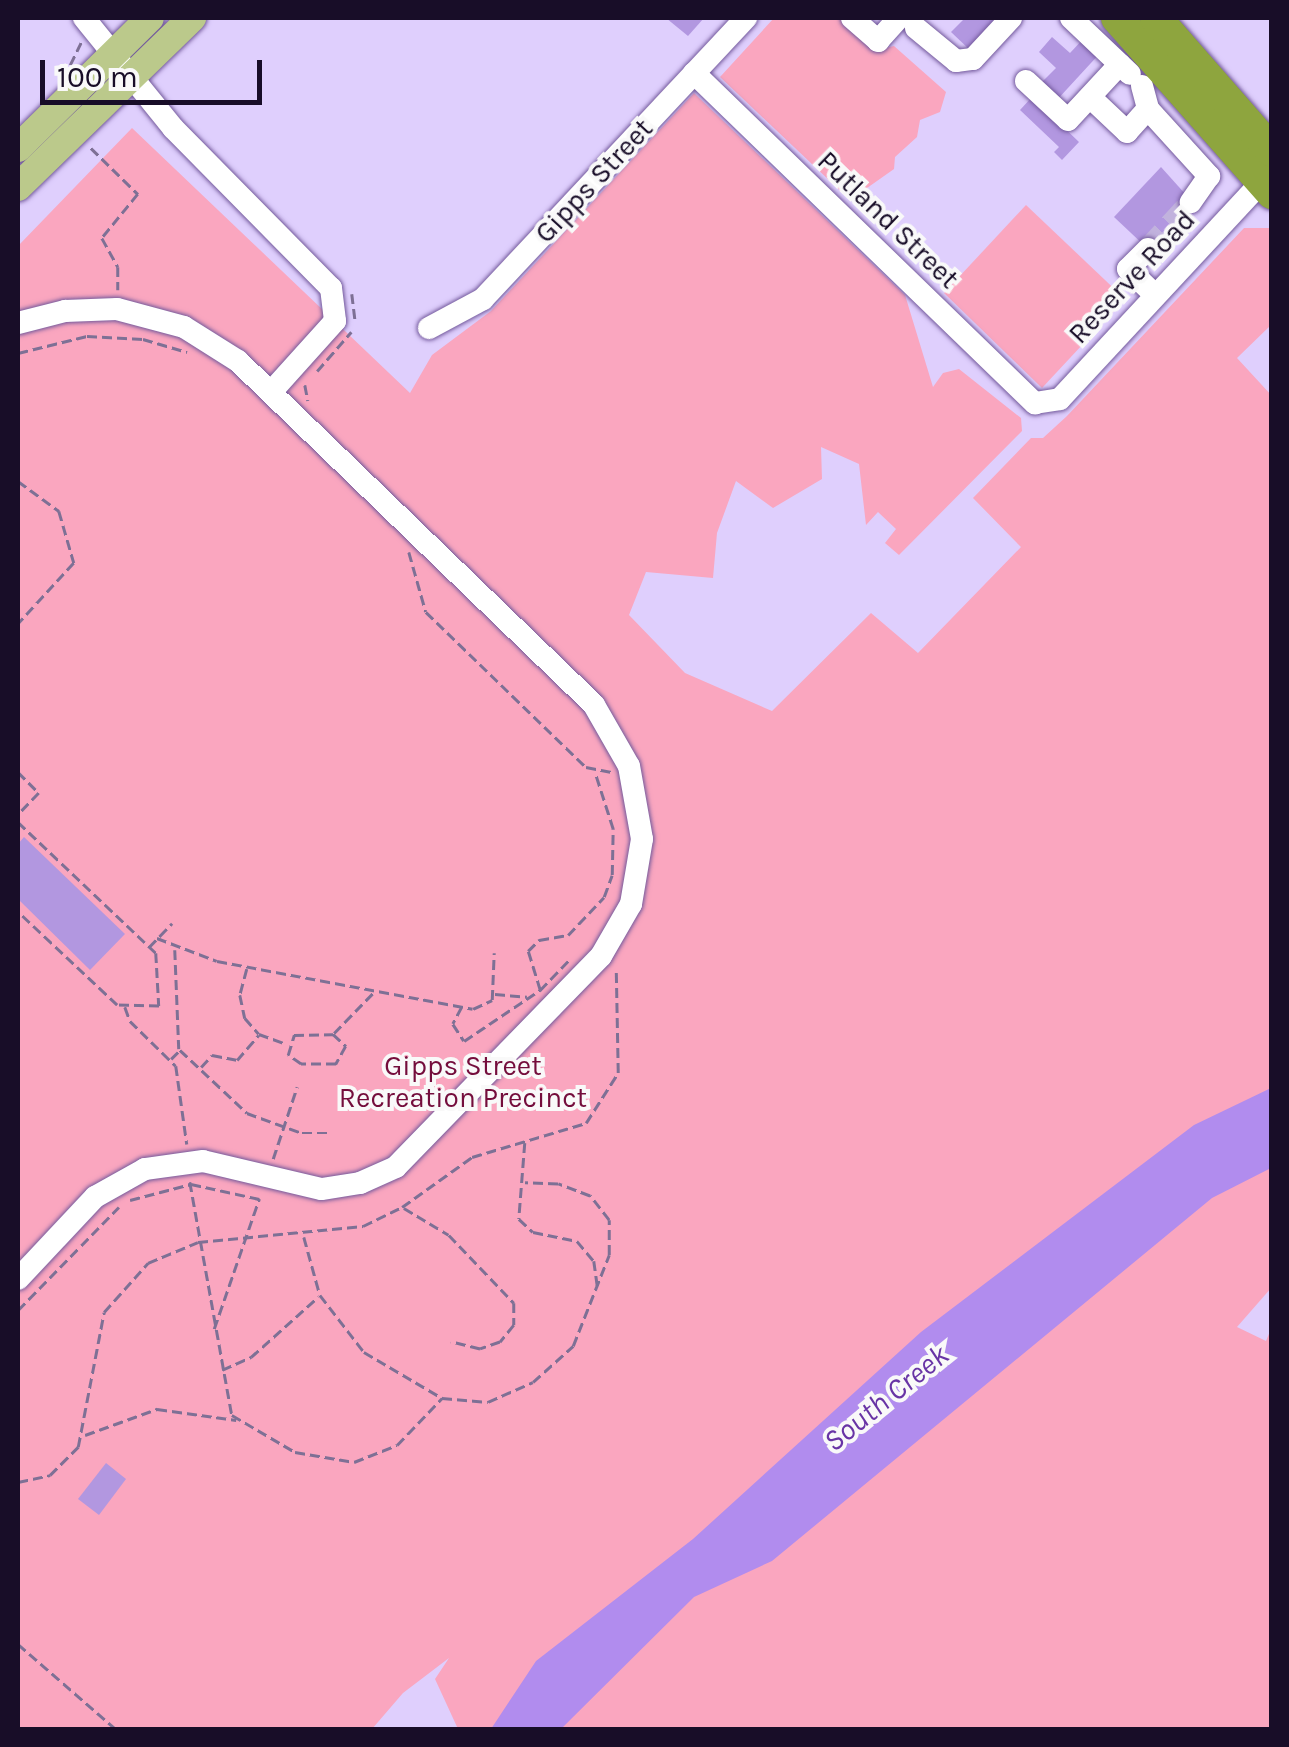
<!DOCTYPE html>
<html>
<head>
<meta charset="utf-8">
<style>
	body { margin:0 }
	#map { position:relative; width:1289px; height:1747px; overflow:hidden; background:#dfcffd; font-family:Karla,sans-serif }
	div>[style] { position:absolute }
	.green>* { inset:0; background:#faa6bf }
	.water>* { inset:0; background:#b18cee }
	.building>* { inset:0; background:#b297e0 }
	.minor-tunnel>* { height:22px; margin-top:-11px; transform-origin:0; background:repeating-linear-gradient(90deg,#c1b2dd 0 22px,transparent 0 33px) }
	.path>* { height:2.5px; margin-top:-1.25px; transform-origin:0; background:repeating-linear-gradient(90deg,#7e7095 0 10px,transparent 0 15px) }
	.roads { filter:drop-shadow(0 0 2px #73599c) drop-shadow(0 0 2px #73599c) }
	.minor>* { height:22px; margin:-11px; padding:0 11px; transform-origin:11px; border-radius:11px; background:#fff }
	.major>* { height:28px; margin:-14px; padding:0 14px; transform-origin:14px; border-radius:14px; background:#bbc98b }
	.highway>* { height:32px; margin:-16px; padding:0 16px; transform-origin:16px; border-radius:16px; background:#8ea53e }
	span { translate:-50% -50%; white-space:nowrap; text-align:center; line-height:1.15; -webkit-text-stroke:8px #f9f9f9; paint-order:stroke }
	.street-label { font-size:28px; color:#180d28 }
	.park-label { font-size:28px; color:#740d3c }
	.water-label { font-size:30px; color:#6834a5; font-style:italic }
	.frame { position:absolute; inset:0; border:20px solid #180d28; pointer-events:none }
	.scale { position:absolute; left:40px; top:60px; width:222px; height:45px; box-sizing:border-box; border:5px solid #180d28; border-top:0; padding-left:12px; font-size:30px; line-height:35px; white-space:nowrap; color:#180d28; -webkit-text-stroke:8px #f9f9f9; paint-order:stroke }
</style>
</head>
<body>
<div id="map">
	<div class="green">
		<div style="clip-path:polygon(774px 18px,839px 18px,876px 50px,894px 46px,946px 92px,940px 112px,920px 120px,917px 137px,895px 157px,894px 169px,850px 200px,720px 77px)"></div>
		<div style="clip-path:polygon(694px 93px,905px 295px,933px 387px,943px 373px,959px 369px,1021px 418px,1022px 431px,899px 555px,885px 543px,896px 529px,878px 512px,866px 525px,859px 464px,821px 447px,822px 479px,773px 508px,736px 481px,717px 533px,713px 578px,646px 572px,629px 615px,685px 673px,772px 711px,871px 613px,918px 653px,1021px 547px,973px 498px,1031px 438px,1043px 438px,1067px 416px,1244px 228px,1271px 228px,1271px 325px,1237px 358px,1272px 396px,1272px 1287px,1237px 1327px,1266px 1341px,1271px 1329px,1271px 1729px,458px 1729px,435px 1679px,449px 1658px,403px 1693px,372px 1729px,18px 1729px,18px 246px,132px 128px,410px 393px,432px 355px,491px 311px)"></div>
		<div style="clip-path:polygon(1026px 205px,1125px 299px,1042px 388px,944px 293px)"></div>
	</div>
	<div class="water">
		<div style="clip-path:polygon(1271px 1088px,1271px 1168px,1212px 1198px,772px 1561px,694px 1597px,561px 1729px,491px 1729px,536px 1661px,693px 1539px,921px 1332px,1194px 1125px)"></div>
	</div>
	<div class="building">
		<div style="clip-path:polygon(666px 18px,704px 18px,688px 36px)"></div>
		<div style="clip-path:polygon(965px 18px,1004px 18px,972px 52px,951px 32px)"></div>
		<div style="clip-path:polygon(1086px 36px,1102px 51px,1056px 101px,1039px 85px,1056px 68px,1039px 52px,1052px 37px,1070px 53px)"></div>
		<div style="clip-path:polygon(1032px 97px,1079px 142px,1062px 160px,1054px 152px,1059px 147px,1020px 110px)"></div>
		<div style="clip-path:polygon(1161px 167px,1196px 206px,1148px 249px,1114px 217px)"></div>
		<div style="clip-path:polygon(24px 837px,125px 934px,90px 970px,18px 899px,18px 844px)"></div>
		<div style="clip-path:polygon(106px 1463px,126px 1479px,99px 1515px,78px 1499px)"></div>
	</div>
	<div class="minor-tunnel">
		<div style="left:1148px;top:249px;width:64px;rotate:-47.5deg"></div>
	</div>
	<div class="path">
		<div style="left:70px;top:65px;width:25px;rotate:-64deg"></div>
		<div style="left:91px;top:148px;width:66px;rotate:44.4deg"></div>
		<div style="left:138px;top:194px;width:57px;rotate:129.3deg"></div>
		<div style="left:102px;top:238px;width:33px;rotate:61deg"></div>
		<div style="left:118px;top:267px;width:23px;rotate:90deg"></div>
		<div style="left:352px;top:294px;width:26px;rotate:83deg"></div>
		<div style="left:18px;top:353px;width:71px;rotate:-13.8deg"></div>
		<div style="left:87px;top:336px;width:56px;rotate:3.1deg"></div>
		<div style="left:143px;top:339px;width:46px;rotate:16.5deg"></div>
		<div style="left:317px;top:371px;width:52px;rotate:-48.9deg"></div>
		<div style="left:305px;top:385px;width:16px;rotate:79deg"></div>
		<div style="left:18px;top:481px;width:51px;rotate:36.2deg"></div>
		<div style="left:59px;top:511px;width:54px;rotate:73.9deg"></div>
		<div style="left:74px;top:563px;width:83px;rotate:132.6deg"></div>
		<div style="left:409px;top:552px;width:62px;rotate:74.2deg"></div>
		<div style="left:426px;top:612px;width:223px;rotate:44.1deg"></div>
		<div style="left:586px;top:767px;width:26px;rotate:11deg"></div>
		<div style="left:18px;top:772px;width:30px;rotate:45deg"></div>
		<div style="left:39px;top:793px;width:30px;rotate:134deg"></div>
		<div style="left:18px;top:822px;width:190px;rotate:43.5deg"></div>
		<div style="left:156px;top:953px;width:53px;rotate:86.8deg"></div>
		<div style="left:159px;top:1006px;width:42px;rotate:-178.6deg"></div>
		<div style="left:117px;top:1005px;width:136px;rotate:-136.8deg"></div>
		<div style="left:157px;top:938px;width:64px;rotate:21deg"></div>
		<div style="left:217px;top:961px;width:260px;rotate:10.6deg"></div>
		<div style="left:473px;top:1009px;width:21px;rotate:-25deg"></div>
		<div style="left:492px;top:1000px;width:47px;rotate:-87.6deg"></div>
		<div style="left:149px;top:947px;width:33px;rotate:-46deg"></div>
		<div style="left:175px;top:950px;width:99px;rotate:87.7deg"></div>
		<div style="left:247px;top:969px;width:27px;rotate:105deg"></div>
		<div style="left:240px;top:995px;width:24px;rotate:78deg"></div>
		<div style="left:245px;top:1018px;width:21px;rotate:49deg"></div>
		<div style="left:259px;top:1034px;width:29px;rotate:20deg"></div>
		<div style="left:540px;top:990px;width:41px;rotate:-107.1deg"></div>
		<div style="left:528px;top:951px;width:16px;rotate:-45deg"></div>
		<div style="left:539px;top:940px;width:29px;rotate:-10deg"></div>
		<div style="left:568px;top:935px;width:52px;rotate:-46.5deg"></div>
		<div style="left:604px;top:897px;width:23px;rotate:-70deg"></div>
		<div style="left:612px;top:875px;width:46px;rotate:-88.8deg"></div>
		<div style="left:613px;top:829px;width:59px;rotate:-107.8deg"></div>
		<div style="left:495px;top:994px;width:32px;rotate:5deg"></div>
		<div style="left:125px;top:1007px;width:15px;rotate:70deg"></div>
		<div style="left:130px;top:1021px;width:64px;rotate:44.4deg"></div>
		<div style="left:176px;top:1066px;width:79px;rotate:82deg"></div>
		<div style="left:462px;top:1007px;width:19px;rotate:118deg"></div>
		<div style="left:453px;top:1024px;width:20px;rotate:57deg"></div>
		<div style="left:464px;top:1041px;width:92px;rotate:-33.9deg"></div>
		<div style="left:540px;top:990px;width:43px;rotate:-45.9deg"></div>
		<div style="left:334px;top:1033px;width:57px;rotate:-45.7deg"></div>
		<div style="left:333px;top:1034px;width:18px;rotate:43deg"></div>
		<div style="left:346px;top:1046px;width:21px;rotate:119deg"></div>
		<div style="left:336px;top:1064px;width:35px;rotate:180deg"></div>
		<div style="left:301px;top:1064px;width:16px;rotate:-145deg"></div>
		<div style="left:288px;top:1055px;width:21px;rotate:-73deg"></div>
		<div style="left:294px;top:1035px;width:39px;rotate:-1deg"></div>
		<div style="left:171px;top:1059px;width:13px;rotate:-45deg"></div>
		<div style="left:180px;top:1050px;width:92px;rotate:43.2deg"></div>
		<div style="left:247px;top:1113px;width:59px;rotate:20deg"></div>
		<div style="left:302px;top:1133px;width:30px"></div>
		<div style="left:201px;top:1067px;width:16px;rotate:-47deg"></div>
		<div style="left:212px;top:1055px;width:25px;rotate:11deg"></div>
		<div style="left:237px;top:1060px;width:33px;rotate:-49deg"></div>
		<div style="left:525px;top:1143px;width:76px;rotate:94.5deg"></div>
		<div style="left:519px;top:1219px;width:19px;rotate:43deg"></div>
		<div style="left:533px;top:1232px;width:45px;rotate:11.6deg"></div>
		<div style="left:577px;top:1241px;width:26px;rotate:50deg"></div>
		<div style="left:594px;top:1261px;width:30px;rotate:82deg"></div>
		<div style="left:273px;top:1159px;width:76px;rotate:-71.6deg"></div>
		<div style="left:190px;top:1182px;width:237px;rotate:79.8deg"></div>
		<div style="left:232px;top:1415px;width:73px;rotate:30.4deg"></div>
		<div style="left:295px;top:1452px;width:60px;rotate:9.6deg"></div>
		<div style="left:354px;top:1462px;width:46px;rotate:-21.6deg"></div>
		<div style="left:397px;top:1445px;width:65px;rotate:-46.2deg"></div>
		<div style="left:130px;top:1200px;width:63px;rotate:-14.7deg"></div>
		<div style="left:191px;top:1184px;width:70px;rotate:12.4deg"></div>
		<div style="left:404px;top:1208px;width:52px;rotate:31deg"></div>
		<div style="left:449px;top:1235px;width:94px;rotate:46.3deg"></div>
		<div style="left:514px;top:1303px;width:22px;rotate:90deg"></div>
		<div style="left:514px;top:1325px;width:22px;rotate:129deg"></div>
		<div style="left:500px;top:1342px;width:21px;rotate:161deg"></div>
		<div style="left:480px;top:1349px;width:30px;rotate:-166deg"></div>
		<div style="left:304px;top:1237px;width:60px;rotate:74.6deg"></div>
		<div style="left:320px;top:1295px;width:72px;rotate:52.3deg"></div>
		<div style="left:364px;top:1352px;width:91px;rotate:30.5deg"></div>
		<div style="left:442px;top:1398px;width:46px;rotate:5deg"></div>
		<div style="left:488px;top:1402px;width:49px;rotate:-24deg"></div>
		<div style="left:533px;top:1382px;width:54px;rotate:-42deg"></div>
		<div style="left:573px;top:1346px;width:98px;rotate:-68.4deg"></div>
		<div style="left:609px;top:1255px;width:35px;rotate:-90deg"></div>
		<div style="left:609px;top:1220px;width:31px;rotate:-128deg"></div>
		<div style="left:590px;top:1196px;width:34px;rotate:-159deg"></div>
		<div style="left:558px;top:1184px;width:33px;rotate:-178deg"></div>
		<div style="left:18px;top:1310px;width:144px;rotate:-45.6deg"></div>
		<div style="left:214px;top:1329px;width:138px;rotate:-70.9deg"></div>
		<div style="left:222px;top:1370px;width:32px;rotate:-24deg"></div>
		<div style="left:251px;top:1357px;width:90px;rotate:-41.8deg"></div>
		<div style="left:85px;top:1435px;width:77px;rotate:-19.9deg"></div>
		<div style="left:157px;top:1409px;width:80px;rotate:7.9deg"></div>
		<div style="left:18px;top:1482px;width:33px;rotate:-12deg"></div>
		<div style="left:50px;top:1475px;width:40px;rotate:-45deg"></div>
		<div style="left:78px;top:1447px;width:137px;rotate:-79.1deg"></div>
		<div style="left:104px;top:1312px;width:66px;rotate:-48.1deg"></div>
		<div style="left:148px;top:1263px;width:54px;rotate:-22.8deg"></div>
		<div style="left:198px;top:1242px;width:166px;rotate:-5.5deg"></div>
		<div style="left:363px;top:1226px;width:43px;rotate:-26deg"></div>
		<div style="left:402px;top:1207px;width:86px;rotate:-35.5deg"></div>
		<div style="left:472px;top:1157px;width:119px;rotate:-16.6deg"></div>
		<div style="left:586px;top:1123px;width:59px;rotate:-57.4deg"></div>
		<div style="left:618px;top:1073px;width:103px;rotate:-91.1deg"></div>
		<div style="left:18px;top:1644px;width:131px;rotate:41deg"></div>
	</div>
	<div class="roads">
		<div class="minor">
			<div style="left:84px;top:18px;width:141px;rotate:51deg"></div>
			<div style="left:173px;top:128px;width:225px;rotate:45.4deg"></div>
			<div style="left:331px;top:288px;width:33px;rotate:83deg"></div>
			<div style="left:335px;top:321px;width:96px;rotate:132deg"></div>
			<div style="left:852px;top:18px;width:35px;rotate:41deg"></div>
			<div style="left:878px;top:41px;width:31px;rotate:-48deg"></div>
			<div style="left:1071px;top:18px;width:81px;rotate:43.5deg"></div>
			<div style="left:916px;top:28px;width:52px;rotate:39.5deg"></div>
			<div style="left:956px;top:61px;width:17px;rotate:-7deg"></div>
			<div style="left:973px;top:59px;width:56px;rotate:-47.2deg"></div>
			<div style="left:694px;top:73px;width:475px;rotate:44.1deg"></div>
			<div style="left:1035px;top:403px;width:25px;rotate:-9deg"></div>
			<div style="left:1060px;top:399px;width:296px;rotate:-47.1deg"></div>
			<div style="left:1026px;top:81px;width:57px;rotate:42.9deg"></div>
			<div style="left:1068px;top:120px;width:76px;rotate:-47.1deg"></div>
			<div style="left:1142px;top:86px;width:24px;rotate:75deg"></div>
			<div style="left:1148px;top:109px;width:91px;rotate:47.7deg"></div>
			<div style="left:1209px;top:176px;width:32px;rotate:125deg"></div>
			<div style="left:1090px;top:97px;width:51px;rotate:43.4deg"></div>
			<div style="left:1127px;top:132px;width:31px;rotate:-48deg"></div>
			<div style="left:1148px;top:249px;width:28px;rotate:135deg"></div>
			<div style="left:1128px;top:269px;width:37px;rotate:44deg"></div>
			<div style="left:18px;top:323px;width:49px;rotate:-14.3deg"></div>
			<div style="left:65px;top:311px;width:52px;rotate:-2.2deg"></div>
			<div style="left:117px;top:309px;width:69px;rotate:15deg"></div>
			<div style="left:184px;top:327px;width:64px;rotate:32.2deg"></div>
			<div style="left:238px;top:361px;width:495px;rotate:44deg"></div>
			<div style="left:594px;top:705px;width:70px;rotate:60.2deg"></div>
			<div style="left:629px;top:766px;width:74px;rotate:79.9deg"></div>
			<div style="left:642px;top:839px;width:66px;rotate:99.6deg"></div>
			<div style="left:631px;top:904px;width:60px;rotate:120deg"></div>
			<div style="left:601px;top:956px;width:294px;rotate:134.2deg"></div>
			<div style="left:396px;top:1167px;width:39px;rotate:156deg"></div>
			<div style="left:360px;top:1183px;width:39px;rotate:171deg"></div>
			<div style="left:321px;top:1189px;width:121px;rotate:-166.7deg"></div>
			<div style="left:203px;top:1161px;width:59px;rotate:172.1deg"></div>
			<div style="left:145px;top:1169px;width:57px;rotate:150.8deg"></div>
			<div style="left:95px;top:1197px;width:112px;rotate:133.2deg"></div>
			<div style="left:429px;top:328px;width:61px;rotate:-28.2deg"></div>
			<div style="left:483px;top:299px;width:385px;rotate:-46.9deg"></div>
		</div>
		<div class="major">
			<div style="left:18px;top:148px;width:185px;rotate:-44.6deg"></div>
			<div style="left:18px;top:187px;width:243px;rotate:-44.2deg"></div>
		</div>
		<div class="highway">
			<div style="left:1117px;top:18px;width:234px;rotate:48.5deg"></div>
			<div style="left:1156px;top:18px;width:176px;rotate:48.9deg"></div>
		</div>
	</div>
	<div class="street-label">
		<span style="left:594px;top:181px;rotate:-47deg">Gipps Street</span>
		<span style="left:888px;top:220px;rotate:44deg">Putland Street</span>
		<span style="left:1132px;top:277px;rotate:-47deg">Reserve Road</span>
	</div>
	<div class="park-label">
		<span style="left:463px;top:1082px">Gipps Street<br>Recreation Precinct</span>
	</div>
	<div class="water-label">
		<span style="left:886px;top:1398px;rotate:-39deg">South Creek</span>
	</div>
	<div class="frame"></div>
	<div class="scale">100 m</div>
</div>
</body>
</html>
